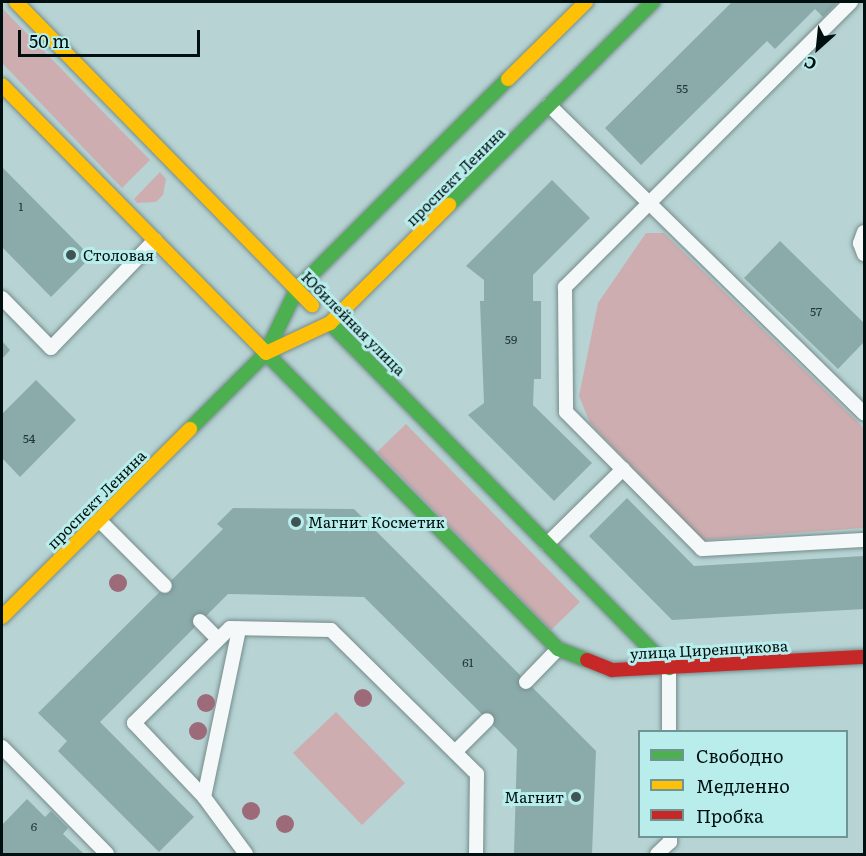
<!DOCTYPE html>
<html>
<head>
<meta charset="utf-8">
<style>
	body { margin:0 }
	#map { position:relative; width:866px; height:856px; overflow:hidden; background:#b7d3d3; font-family:Literata,serif }
	div>[style] { position:absolute }
	.green>* { inset:0; background:#cdadb0 }
	.building>* { inset:0; background:#8babab }
	.roads { filter:drop-shadow(0 0 2px #758b8b) drop-shadow(0 0 2px #758b8b) }
	.lane>* { height:14px; margin:-7px; padding:0 7px; transform-origin:7px; border-radius:7px; background:#f4f8f8 }
	.fast>* { height:14px; margin:-7px; padding:0 7px; transform-origin:7px; border-radius:7px; background:#4caf50 }
	.slow>* { height:14px; margin:-7px; padding:0 7px; transform-origin:7px; border-radius:7px; background:#ffc107 }
	.jam>* { height:14px; margin:-7px; padding:0 7px; transform-origin:7px; border-radius:7px; background:#c62828 }
	.trees>* { width:18px; height:18px; margin:-9px; border-radius:50%; background:#9c6a78 }
	.dots>* { width:16px; height:16px; translate:-50% -50%; box-sizing:border-box; border:3px solid #b8edec; border-radius:50% }
	span { translate:-50% -50%; white-space:nowrap; text-align:center; line-height:1.15; -webkit-text-stroke:6px #b8edec; paint-order:stroke }
	.number-label { font-size:12px; color:#233737 }
	.number-label span { -webkit-text-stroke-width:0 }
	.street-label { font-size:15px; color:#001010 }
	.poi-label { font-size:15px; color:#001010 }
	.left { translate:0 -50%; text-align:left }
	.right { translate:-100% -50%; text-align:right }
	.frame { position:absolute; inset:0; border:3px solid #001010; pointer-events:none }
	.legend { position:absolute; left:638px; top:730px; width:210px; height:108px; box-sizing:border-box; background:#b8edec; border:2px solid #6e9594; margin:0; padding:8px 10px; list-style:none; font-size:18px; color:#001010 }
	.legend li { display:flex; align-items:center; gap:12px; height:30px }
	.legend b { width:30px; border:2px solid #6e9594 }
	.north { position:absolute; left:788px; top:18px; width:60px; height:60px; -webkit-text-stroke:4px #b8edec; paint-order:stroke; rotate:207deg; font-size:16px; font-weight:700; line-height:24px; text-align:center; color:#001010 }
	.north::after { content:''; display:block; margin:auto; width:21px; height:27px; background:#001010; clip-path:polygon(50% 0,100% 100%,50% 72%,0 100%) }
	.scale { position:absolute; left:18px; top:30px; width:182px; height:27px; box-sizing:border-box; border:3px solid #001010; border-top:0; padding-left:8px; font-size:18px; line-height:21px; white-space:nowrap; color:#001010; -webkit-text-stroke:4px #b8edec; paint-order:stroke }
</style>
</head>
<body>
<div id="map">
	<div class="green">
		<div style="clip-path:polygon(2px 8px,150px 160px,122px 188px,2px 63px)"></div>
		<div style="clip-path:polygon(160px 172px,166px 179px,163px 195px,156px 202px,137px 203px,134px 199px)"></div>
		<div style="clip-path:polygon(646px 233px,664px 233px,864px 428px,864px 528px,702px 540px,590px 423px,579px 396px,598px 303px)"></div>
		<div style="clip-path:polygon(406px 424px,580px 602px,551px 630px,377px 452px)"></div>
		<div style="clip-path:polygon(336px 712px,405px 783px,362px 825px,293px 753px)"></div>
	</div>
	<div class="building">
		<div style="clip-path:polygon(732px 2px,838px 2px,823px 17px,815px 9px,775px 49px,767px 41px,641px 165px,605px 128px)"></div>
		<div style="clip-path:polygon(2px 167px,91px 257px,51px 297px,2px 247px)"></div>
		<div style="clip-path:polygon(552px 180px,590px 218px,533px 275px,533px 301px,541px 301px,541px 379px,534px 379px,533px 405px,592px 463px,554px 501px,468px 415px,484px 403px,480px 301px,484px 301px,484px 280px,466px 266px)"></div>
		<div style="clip-path:polygon(780px 241px,864px 323px,864px 342px,838px 369px,744px 278px)"></div>
		<div style="clip-path:polygon(2px 341px,10px 350px,2px 359px)"></div>
		<div style="clip-path:polygon(36px 380px,76px 420px,20px 477px,2px 458px,2px 414px)"></div>
		<div style="clip-path:polygon(627px 498px,694px 566px,864px 556px,864px 609px,672px 620px,589px 536px)"></div>
		<div style="clip-path:polygon(233px 508px,354px 509px,596px 751px,592px 854px,514px 854px,517px 749px,364px 597px,228px 594px,100px 722px,194px 817px,159px 852px,58px 751px,67px 741px,38px 713px,223px 529px,217px 524px)"></div>
		<div style="clip-path:polygon(27px 799px,45px 817px,51px 811px,68px 828px,63px 834px,84px 854px,2px 854px,2px 825px)"></div>
	</div>
	<div class="roads">
		<div class="lane">
			<div style="left:851px;top:2px;width:404px;rotate:135.1deg"></div>
			<div style="left:565px;top:287px;width:125px;rotate:89.5deg"></div>
			<div style="left:566px;top:412px;width:193px;rotate:45.2deg"></div>
			<div style="left:702px;top:549px;width:162px;rotate:-3.2deg"></div>
			<div style="left:549px;top:105px;width:441px;rotate:44.4deg"></div>
			<div style="left:864px;top:232px;width:12px;rotate:110deg"></div>
			<div style="left:860px;top:243px;width:12px;rotate:70deg"></div>
			<div style="left:2px;top:298px;width:70px;rotate:45.6deg"></div>
			<div style="left:51px;top:348px;width:150px;rotate:-46.1deg"></div>
			<div style="left:99px;top:520px;width:93px;rotate:45deg"></div>
			<div style="left:547px;top:544px;width:107px;rotate:-44.6deg"></div>
			<div style="left:200px;top:621px;width:25px;rotate:45deg"></div>
			<div style="left:669px;top:668px;width:64px;rotate:90deg"></div>
			<div style="left:526px;top:682px;width:46px;rotate:-45.9deg"></div>
			<div style="left:2px;top:747px;width:150px;rotate:45.5deg"></div>
			<div style="left:455px;top:752px;width:45px;rotate:-45deg"></div>
			<div style="left:204px;top:797px;width:172px;rotate:-78.2deg"></div>
			<div style="left:246px;top:854px;width:71px;rotate:-126.4deg"></div>
			<div style="left:204px;top:797px;width:102px;rotate:-133.4deg"></div>
			<div style="left:134px;top:723px;width:135px;rotate:-44.7deg"></div>
			<div style="left:230px;top:628px;width:101px;rotate:1.1deg"></div>
			<div style="left:331px;top:630px;width:205px;rotate:44.6deg"></div>
			<div style="left:477px;top:774px;width:80px;rotate:90.7deg"></div>
			<div style="left:657px;top:854px;width:18px;rotate:-43deg"></div>
			<div style="left:670px;top:842px;width:6px;rotate:-90deg"></div>
		</div>
		<div class="fast">
			<div style="left:449px;top:205px;width:288px;rotate:-44.9deg"></div>
			<div style="left:330px;top:323px;width:484px;rotate:45.5deg"></div>
			<div style="left:266px;top:353px;width:416px;rotate:45.4deg"></div>
			<div style="left:558px;top:649px;width:31px;rotate:21deg"></div>
			<div style="left:190px;top:429px;width:107px;rotate:-45deg"></div>
			<div style="left:266px;top:353px;width:71px;rotate:-64.2deg"></div>
			<div style="left:297px;top:289px;width:298px;rotate:-44.9deg"></div>
		</div>
		<div class="slow">
			<div style="left:16px;top:2px;width:424px;rotate:45.7deg"></div>
			<div style="left:508px;top:79px;width:110px;rotate:-44.6deg"></div>
			<div style="left:2px;top:85px;width:376px;rotate:45.4deg"></div>
			<div style="left:266px;top:353px;width:71px;rotate:-25.1deg"></div>
			<div style="left:330px;top:323px;width:168px;rotate:-44.8deg"></div>
			<div style="left:2px;top:617px;width:266px;rotate:-45deg"></div>
		</div>
		<div class="jam">
			<div style="left:587px;top:660px;width:27px;rotate:22deg"></div>
			<div style="left:612px;top:670px;width:252px;rotate:-3deg"></div>
		</div>
	</div>
	<div class="trees">
		<div style="left:118px;top:583px"></div>
		<div style="left:363px;top:698px"></div>
		<div style="left:206px;top:703px"></div>
		<div style="left:198px;top:731px"></div>
		<div style="left:251px;top:811px"></div>
		<div style="left:285px;top:824px"></div>
	</div>
	<div class="dots">
		<div style="left:71px;top:255px;background:#405454"></div>
		<div style="left:296px;top:522px;background:#405454"></div>
		<div style="left:576px;top:797px;background:#405454"></div>
	</div>
	<div class="number-label">
		<span style="left:682px;top:89px">55</span>
		<span style="left:21px;top:207px">1</span>
		<span style="left:816px;top:312px">57</span>
		<span style="left:511px;top:340px">59</span>
		<span style="left:29px;top:439px">54</span>
		<span style="left:468px;top:663px">61</span>
		<span style="left:34px;top:827px">6</span>
	</div>
	<div class="street-label">
		<span style="left:455px;top:176px;rotate:-45deg">проспект Ленина</span>
		<span style="left:354px;top:323px;rotate:45deg">Юбилейная улица</span>
		<span style="left:96px;top:499px;rotate:-45deg">проспект Ленина</span>
		<span style="left:709px;top:649px;rotate:-3deg">улица Циренщикова</span>
	</div>
	<div class="poi-label">
		<span class="left" style="left:83px;top:255px">Столовая</span>
		<span class="left" style="left:308px;top:522px">Магнит Косметик</span>
		<span class="right" style="left:564px;top:797px">Магнит</span>
	</div>
	<div class="frame"></div>
	<ul class="legend">
	<li><b style="height:8px;background:#4caf50"></b>Свободно</li>
	<li><b style="height:8px;background:#ffc107"></b>Медленно</li>
	<li><b style="height:8px;background:#c62828"></b>Пробка</li>
	</ul>
	<div class="north">С</div>
	<div class="scale">50 m</div>
</div>
</body>
</html>
